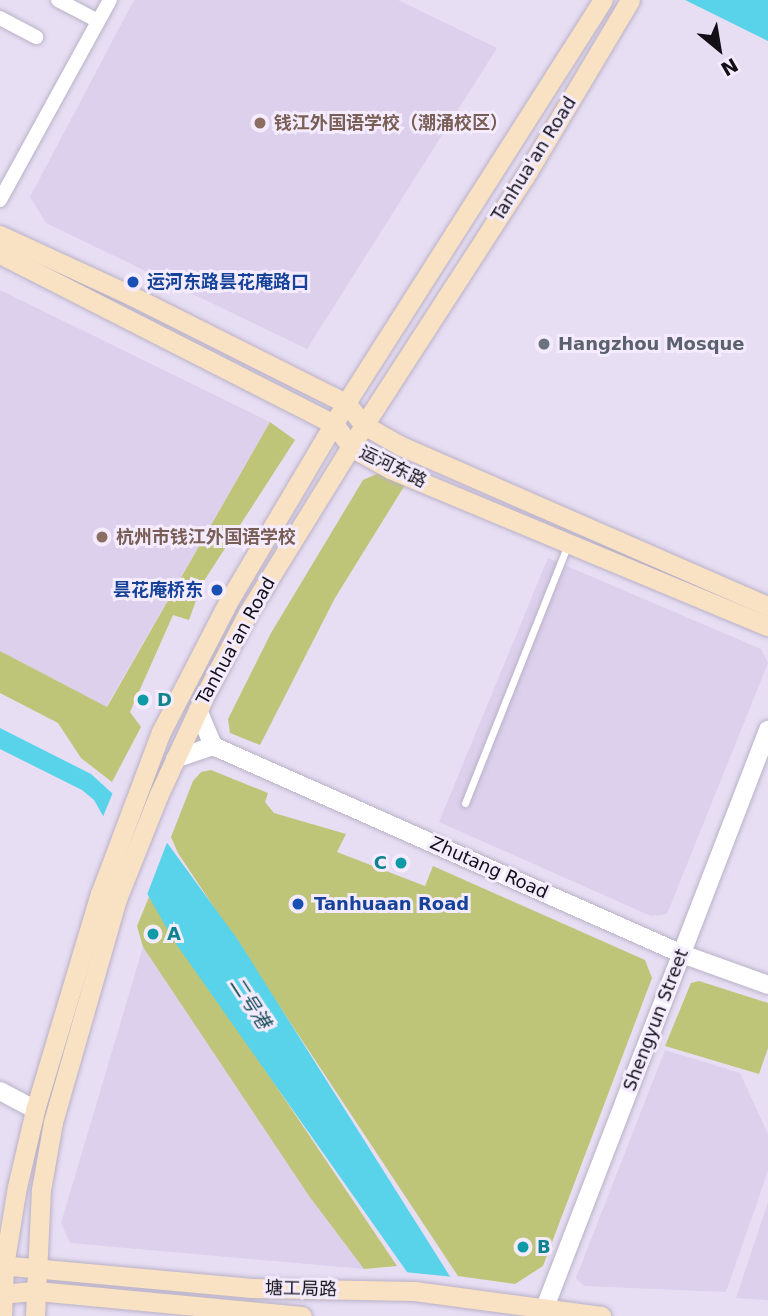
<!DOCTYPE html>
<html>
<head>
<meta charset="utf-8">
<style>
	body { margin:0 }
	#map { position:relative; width:768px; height:1316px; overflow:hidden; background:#e7def4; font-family:"DejaVu Sans","Noto Sans SC",sans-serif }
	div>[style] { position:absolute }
	.built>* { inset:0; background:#dcd0ed }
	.green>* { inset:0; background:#bfc578 }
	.water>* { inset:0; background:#58d3ea }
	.pier>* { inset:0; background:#e7def4 }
	.roads { filter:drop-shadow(0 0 2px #b9b1c6) drop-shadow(0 0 2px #b9b1c6) }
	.service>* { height:7px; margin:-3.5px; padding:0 3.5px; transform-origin:3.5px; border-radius:3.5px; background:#fff }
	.minor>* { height:14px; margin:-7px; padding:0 7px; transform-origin:7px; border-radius:7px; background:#fff }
	.tertiary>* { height:18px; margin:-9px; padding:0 9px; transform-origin:9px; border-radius:9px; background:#fff }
	.secondary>* { height:19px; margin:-9.5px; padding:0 9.5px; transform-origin:9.5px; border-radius:9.5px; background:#f9e1c4 }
	.dots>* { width:19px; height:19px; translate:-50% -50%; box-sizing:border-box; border:4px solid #f4ecfe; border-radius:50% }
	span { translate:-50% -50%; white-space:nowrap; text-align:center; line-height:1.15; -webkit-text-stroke:6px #f4ecfe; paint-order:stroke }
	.education-label { font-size:18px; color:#785e54; font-weight:700 }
	.left { translate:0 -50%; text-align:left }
	.street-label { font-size:18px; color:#120f16 }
	.transit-label { font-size:18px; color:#164399; font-weight:700 }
	.right { translate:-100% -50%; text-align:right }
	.worship-label { font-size:18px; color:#5b616d; font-weight:700 }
	.culture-label { font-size:18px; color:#0d838f; font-weight:700 }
	.water-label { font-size:19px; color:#144a54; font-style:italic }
	.north { position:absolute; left:684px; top:14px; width:70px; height:70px; -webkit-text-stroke:5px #f4ecfe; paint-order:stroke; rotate:150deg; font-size:19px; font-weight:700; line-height:28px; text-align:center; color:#120f16 }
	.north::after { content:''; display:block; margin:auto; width:24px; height:32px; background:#120f16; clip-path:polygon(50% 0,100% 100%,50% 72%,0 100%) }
</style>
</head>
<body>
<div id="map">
	<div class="built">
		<div style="clip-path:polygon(134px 0,398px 0,497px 48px,307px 349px,46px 223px,30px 197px)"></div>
		<div style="clip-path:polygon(0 290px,270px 422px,106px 707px,0 651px)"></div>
		<div style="clip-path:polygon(548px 558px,761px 649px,768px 663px,667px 914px,651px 916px,439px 822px)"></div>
		<div style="clip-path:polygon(143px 947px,309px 1196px,364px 1269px,70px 1243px,61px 1223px)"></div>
		<div style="clip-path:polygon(665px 1050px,740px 1073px,768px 1134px,768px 1171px,726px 1292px,584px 1286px,576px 1278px)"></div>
		<div style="clip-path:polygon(768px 1202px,768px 1300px,736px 1298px)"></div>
	</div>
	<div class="green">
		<div style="clip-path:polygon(270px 422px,295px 440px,202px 584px,189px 620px,173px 615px,130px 712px,141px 727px,112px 782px,81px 758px,58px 723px,0 693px,0 651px,107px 707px)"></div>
		<div style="clip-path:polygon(381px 472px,405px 485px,335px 598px,260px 745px,230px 733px,228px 719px,271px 633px,363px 480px)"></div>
		<div style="clip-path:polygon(211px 770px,268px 793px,265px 802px,274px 813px,346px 834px,337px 852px,425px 886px,433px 866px,645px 960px,652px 978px,543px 1266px,515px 1284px,458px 1276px,178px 853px,171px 837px,193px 781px,201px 772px)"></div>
		<div style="clip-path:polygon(149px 897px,397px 1266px,364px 1269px,309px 1196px,143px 947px,137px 926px)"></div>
		<div style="clip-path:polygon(699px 981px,768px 1003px,768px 1048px,759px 1074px,665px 1046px,691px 983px)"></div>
	</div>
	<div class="water">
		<div style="clip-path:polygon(685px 0,768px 0,768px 41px)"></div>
		<div style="clip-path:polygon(0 728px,91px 774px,168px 844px,238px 940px,451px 1278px,438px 1316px,174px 941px,94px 800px,82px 790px,0 749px)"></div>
	</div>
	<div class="pier">
		<div style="clip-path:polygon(114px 790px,168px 840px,145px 900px,102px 819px)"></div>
		<div style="clip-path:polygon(404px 1272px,454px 1277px,483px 1316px,434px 1316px)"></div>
	</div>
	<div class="roads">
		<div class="service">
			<div style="left:465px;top:803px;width:279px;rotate:-68.3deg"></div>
		</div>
		<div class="minor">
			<div style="left:58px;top:0;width:45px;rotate:27.7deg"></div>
			<div style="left:0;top:18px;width:41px;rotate:27.8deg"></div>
			<div style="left:0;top:200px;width:228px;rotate:-61.2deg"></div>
		</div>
		<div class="tertiary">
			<div style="left:198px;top:710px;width:39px;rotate:67deg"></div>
			<div style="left:175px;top:759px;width:40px;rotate:-18.9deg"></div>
			<div style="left:213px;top:746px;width:513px;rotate:23.92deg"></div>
			<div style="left:682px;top:954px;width:91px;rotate:19.8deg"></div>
			<div style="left:0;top:1091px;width:40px;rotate:28deg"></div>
			<div style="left:544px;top:1310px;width:622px;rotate:-68.88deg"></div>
		</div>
		<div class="secondary">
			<div style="left:0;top:235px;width:143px;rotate:24.8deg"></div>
			<div style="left:130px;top:295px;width:241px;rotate:26.6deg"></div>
			<div style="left:346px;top:403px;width:28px;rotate:51deg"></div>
			<div style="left:364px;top:425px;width:40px;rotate:29.7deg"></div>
			<div style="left:399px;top:445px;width:403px;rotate:23.6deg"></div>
			<div style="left:0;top:254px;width:375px;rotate:27deg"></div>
			<div style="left:334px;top:424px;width:30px;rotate:53deg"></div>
			<div style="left:352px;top:448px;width:43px;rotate:28.9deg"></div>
			<div style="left:390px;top:469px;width:409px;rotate:22.6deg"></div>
			<div style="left:0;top:1265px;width:253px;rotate:5.2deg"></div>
			<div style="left:252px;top:1288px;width:162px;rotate:1.1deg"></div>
			<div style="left:414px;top:1291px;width:189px;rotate:7.6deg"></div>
			<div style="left:0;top:1294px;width:37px;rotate:-5deg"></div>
			<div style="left:37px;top:1291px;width:266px;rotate:5.4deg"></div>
			<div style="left:2px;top:1316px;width:50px;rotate:-87.7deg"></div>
			<div style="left:4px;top:1266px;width:80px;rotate:-80.7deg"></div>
			<div style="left:17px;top:1187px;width:79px;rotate:-76.8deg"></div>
			<div style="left:35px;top:1110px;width:226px;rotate:-73.3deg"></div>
			<div style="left:100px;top:894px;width:173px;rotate:-69.4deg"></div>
			<div style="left:161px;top:732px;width:146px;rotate:-62.7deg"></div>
			<div style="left:228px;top:602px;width:231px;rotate:-59.3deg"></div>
			<div style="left:346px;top:403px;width:478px;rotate:-57.5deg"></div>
			<div style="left:35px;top:1316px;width:126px;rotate:-87.3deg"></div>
			<div style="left:41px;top:1190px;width:69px;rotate:-80deg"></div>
			<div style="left:53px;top:1122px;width:232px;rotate:-74deg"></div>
			<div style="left:117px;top:899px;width:113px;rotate:-68.2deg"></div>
			<div style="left:159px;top:794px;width:107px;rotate:-65.1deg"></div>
			<div style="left:204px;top:697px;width:95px;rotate:-62.4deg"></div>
			<div style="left:248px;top:613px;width:221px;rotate:-58.3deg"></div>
			<div style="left:364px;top:425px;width:294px;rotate:-57.1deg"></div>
			<div style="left:524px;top:178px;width:207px;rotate:-59.2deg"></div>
		</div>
	</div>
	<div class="dots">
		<div style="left:260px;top:123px;background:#8d6e63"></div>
		<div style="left:133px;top:282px;background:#1a4fb4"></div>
		<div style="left:544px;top:344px;background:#6b7280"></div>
		<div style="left:102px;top:537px;background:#8d6e63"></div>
		<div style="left:217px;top:590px;background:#1a4fb4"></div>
		<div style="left:143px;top:700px;background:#0f9aa8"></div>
		<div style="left:401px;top:863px;background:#0f9aa8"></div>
		<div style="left:298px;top:904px;background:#1a4fb4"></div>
		<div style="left:153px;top:934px;background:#0f9aa8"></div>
		<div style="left:523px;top:1247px;background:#0f9aa8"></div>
	</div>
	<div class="education-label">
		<span class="left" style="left:274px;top:123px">钱江外国语学校（潮涌校区）</span>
		<span class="left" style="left:116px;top:537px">杭州市钱江外国语学校</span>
	</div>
	<div class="street-label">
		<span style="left:534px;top:159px;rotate:-58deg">Tanhua'an Road</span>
		<span style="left:393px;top:467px;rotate:26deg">运河东路</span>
		<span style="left:236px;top:641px;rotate:-61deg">Tanhua'an Road</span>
		<span style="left:489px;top:868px;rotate:24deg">Zhutang Road</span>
		<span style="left:656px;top:1020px;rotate:-69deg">Shengyun Street</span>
		<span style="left:301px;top:1289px;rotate:1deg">塘工局路</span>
	</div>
	<div class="transit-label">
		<span class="left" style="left:147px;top:282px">运河东路昙花庵路口</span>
		<span class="right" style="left:203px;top:590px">昙花庵桥东</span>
		<span class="left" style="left:314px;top:904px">Tanhuaan Road</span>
	</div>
	<div class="worship-label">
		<span class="left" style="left:558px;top:344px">Hangzhou Mosque</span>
	</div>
	<div class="culture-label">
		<span class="left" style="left:157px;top:700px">D</span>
		<span class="right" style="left:387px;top:863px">C</span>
		<span class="left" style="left:167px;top:934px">A</span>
		<span class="left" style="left:537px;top:1247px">B</span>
	</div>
	<div class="water-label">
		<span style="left:250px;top:1003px;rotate:57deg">二号港</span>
	</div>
	<div class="north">N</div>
</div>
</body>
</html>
